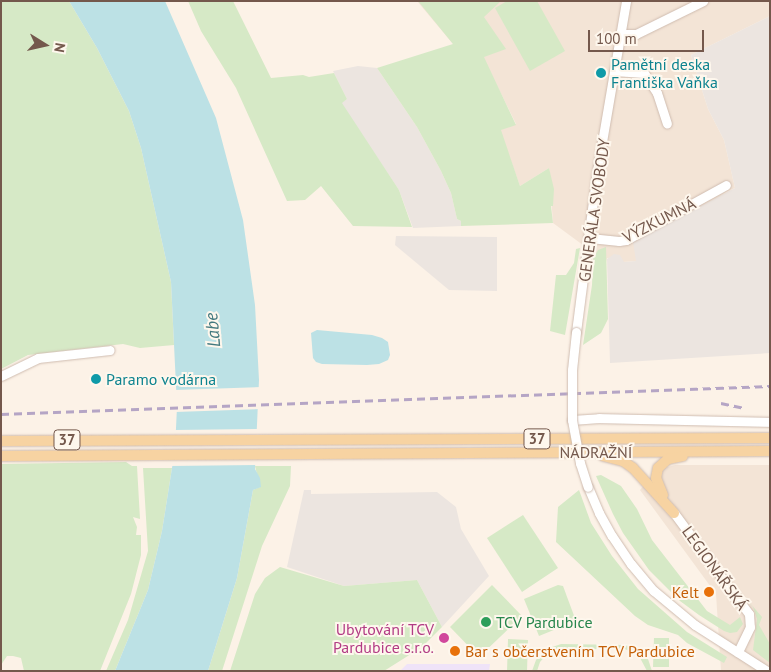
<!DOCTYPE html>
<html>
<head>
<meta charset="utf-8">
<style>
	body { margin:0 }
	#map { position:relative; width:771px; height:672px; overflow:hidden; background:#fcf2e7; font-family:"PT Sans",sans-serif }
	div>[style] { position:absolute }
	.residential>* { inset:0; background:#f3e4d6 }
	.industrial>* { inset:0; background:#ece5e0 }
	.education>* { inset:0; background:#efe3f8 }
	.green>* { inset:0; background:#d6e9c6 }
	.water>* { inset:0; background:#bce1e5 }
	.pier>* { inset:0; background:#fcf2e7 }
	.roads { filter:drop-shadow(0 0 1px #cfbcb0) drop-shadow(0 0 1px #cfbcb0) }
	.minor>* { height:9px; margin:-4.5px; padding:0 4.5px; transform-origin:4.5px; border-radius:4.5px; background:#fff }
	.major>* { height:10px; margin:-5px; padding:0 5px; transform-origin:5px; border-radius:5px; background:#f7d3a2 }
	.rail>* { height:2.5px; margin-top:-1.25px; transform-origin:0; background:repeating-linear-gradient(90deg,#b5a5c5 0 8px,transparent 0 13px) }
	.bridges { filter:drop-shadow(0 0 1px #cfbcb0) drop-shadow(0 0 1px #cfbcb0) }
	.minor-bridge>* { height:9px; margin:-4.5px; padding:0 4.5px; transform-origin:4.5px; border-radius:4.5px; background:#fff }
	.dots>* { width:14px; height:14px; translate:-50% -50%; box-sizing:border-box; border:2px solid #fef7ed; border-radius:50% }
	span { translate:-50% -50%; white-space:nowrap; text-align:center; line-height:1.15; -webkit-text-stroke:4px #fef7ed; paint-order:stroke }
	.shield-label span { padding:1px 4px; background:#fef7ed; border:1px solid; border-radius:4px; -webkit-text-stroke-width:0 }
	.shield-label { font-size:15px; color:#74584c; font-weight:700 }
	.culture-label { font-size:16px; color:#0d838f }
	.left { translate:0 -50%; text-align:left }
	.street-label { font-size:16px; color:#74584c }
	.food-label { font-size:16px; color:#c56008 }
	.right { translate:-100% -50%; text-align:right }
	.leisure-label { font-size:16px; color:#27864d }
	.hotel-label { font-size:16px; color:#b23c85 }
	.water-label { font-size:18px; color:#43797f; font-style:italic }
	.frame { position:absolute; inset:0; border:2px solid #74584c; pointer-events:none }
	.north { position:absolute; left:20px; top:20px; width:50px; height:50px; -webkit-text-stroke:4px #fef7ed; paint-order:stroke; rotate:100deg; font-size:14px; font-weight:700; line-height:20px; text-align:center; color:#74584c }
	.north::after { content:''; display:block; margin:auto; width:18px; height:22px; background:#74584c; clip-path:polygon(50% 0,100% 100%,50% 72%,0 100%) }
	.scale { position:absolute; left:588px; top:30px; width:116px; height:22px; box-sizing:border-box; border:2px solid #74584c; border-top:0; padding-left:6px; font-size:15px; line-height:18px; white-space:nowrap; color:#74584c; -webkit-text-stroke:4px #fef7ed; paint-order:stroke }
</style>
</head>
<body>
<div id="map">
	<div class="residential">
		<div style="clip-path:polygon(417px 1px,770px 1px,770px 16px,691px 55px,708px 109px,724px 140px,735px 188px,726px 192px,636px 261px,623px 262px,607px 258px,606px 262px,553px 223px,549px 168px,520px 186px,500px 130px,516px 124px,483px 57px,453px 44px)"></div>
		<div style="clip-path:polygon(675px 465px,770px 465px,770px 671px,721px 671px,716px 594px,640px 490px,657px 470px)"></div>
	</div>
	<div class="industrial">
		<div style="clip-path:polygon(770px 16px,770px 353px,610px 363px,607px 259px,614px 254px,620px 255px,624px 262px,636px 261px,633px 242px,735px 188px,724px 140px,708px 109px,691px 55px)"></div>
		<div style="clip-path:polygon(358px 66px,377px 68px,417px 127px,441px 171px,451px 193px,457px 219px,461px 221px,461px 226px,413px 228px,399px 190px,341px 103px,347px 99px,333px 71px)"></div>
		<div style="clip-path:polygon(396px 236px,497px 237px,497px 291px,449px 290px,395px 245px)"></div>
		<div style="clip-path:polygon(304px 490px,311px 490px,311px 494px,437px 492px,456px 507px,461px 529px,489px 576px,442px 627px,417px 580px,344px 586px,287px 567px)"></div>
	</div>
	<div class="education">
		<div style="clip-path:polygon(407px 664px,490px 664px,489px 671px,400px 671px)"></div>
	</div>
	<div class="green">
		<div style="clip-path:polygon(1px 1px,69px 1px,97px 48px,129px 111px,141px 148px,171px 282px,174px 345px,140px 348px,123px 344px,28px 355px,1px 369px)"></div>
		<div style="clip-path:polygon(188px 1px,233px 1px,271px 78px,303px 75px,309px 77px,334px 73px,347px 99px,342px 103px,399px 190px,412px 227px,353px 226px,321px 186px,305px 200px,287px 201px,236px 88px,201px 31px)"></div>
		<div style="clip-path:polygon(418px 1px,501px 1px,484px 17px,506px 49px,484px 57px,516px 125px,501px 130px,520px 186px,549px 168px,554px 189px,553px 206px,551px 206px,553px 223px,461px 226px,461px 221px,457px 219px,451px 193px,441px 171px,417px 127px,377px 68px,453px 44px)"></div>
		<div style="clip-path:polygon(507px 1px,537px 1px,565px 51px,530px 71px,495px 8px)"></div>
		<div style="clip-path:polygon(606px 247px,608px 319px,601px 333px,583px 345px,592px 285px,593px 259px,598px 250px)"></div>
		<div style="clip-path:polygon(580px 248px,565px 335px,550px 331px,556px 275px,566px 275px,574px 263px,576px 249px)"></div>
		<div style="clip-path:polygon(126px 462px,132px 466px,137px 466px,140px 519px,133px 517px,137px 527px,136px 535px,141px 535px,141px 555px,131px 594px,100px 671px,24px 671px,21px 658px,13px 656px,7px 656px,1px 665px,1px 464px)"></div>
		<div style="clip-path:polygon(255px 466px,291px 466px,290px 486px,262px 546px,222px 671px,208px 671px,237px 578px,253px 490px,260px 487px)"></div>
		<div style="clip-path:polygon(143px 468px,172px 468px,162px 531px,148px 590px,115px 671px,106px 671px,128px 620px,148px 551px)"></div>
		<div style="clip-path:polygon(601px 475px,621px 486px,637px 509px,652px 540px,707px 611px,730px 625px,740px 617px,743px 624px,737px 632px,730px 633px,724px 631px,699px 615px,680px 601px,649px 570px,623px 533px,613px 514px,596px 476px)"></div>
		<div style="clip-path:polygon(579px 490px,591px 523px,612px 556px,638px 589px,687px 632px,727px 657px,724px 663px,687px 643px,678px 635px,648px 625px,635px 616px,556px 542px,558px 507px)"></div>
		<div style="clip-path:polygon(523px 515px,558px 568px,522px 592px,487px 538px)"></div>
		<div style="clip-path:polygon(280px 567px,344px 586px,417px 580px,442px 627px,422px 647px,384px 671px,230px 671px,255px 594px,265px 578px)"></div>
		<div style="clip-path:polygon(492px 585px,522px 616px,479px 657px,450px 627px)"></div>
		<div style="clip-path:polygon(558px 585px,563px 586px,576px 621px,539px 636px,524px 599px)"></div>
		<div style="clip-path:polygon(743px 595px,762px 617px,759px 625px,770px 644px,770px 663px,753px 650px,757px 619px,753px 607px)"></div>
		<div style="clip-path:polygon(654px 638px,669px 638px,669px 667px,653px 667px)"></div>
		<div style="clip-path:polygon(508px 639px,528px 640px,527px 671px,507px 671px)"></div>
		<div style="clip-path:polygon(561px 644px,625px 645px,633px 647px,648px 659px,652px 671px,647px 671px,639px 656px,625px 649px,561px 649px,547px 654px,540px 662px,537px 671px,532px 671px,536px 660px,544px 650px)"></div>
	</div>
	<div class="water">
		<div style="clip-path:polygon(69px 1px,165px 1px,216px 118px,243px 220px,255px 305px,259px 380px,255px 469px,260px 478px,261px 487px,253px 490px,237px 578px,208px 671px,115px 671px,148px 590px,162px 531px,175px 449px,177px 407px,171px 282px,141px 148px,129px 111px,97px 48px)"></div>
		<div style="clip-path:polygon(317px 330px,372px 335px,382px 338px,388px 342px,390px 355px,388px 360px,379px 364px,367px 365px,322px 364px,316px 362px,313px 358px,311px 333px)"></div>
	</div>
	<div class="pier">
		<div style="clip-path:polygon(262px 387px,260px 409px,175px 412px,174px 390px)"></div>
		<div style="clip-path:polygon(259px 429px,258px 465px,170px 466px,174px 430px)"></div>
	</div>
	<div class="roads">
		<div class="minor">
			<div style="left:620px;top:34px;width:16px"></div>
			<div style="left:636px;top:34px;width:75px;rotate:-26.2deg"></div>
			<div style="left:614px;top:71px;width:30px;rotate:4deg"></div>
			<div style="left:644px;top:73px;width:24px;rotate:57deg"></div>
			<div style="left:657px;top:93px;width:32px;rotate:72deg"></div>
			<div style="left:590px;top:238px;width:29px;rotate:6deg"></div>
			<div style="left:619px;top:241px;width:7px;rotate:-8deg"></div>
			<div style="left:626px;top:240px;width:114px;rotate:-28.8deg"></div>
			<div style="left:576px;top:332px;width:156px;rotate:-82.6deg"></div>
			<div style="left:596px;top:177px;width:179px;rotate:-80.3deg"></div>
			<div style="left:1px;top:376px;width:41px;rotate:-25.9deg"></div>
			<div style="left:38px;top:358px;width:72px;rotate:-6.3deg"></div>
			<div style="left:572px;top:420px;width:27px;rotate:-4deg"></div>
			<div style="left:599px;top:418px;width:171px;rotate:1.3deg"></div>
			<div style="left:588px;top:487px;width:28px;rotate:67deg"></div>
			<div style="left:599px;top:513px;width:26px;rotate:61deg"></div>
			<div style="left:612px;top:536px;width:34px;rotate:56deg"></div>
			<div style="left:631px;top:564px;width:35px;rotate:50deg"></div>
			<div style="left:654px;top:591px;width:53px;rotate:39.7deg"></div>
			<div style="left:695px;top:625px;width:85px;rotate:32.6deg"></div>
			<div style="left:674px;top:513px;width:126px;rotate:53.4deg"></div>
			<div style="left:749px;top:614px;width:13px;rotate:86deg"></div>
			<div style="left:750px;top:627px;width:28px;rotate:116deg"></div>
		</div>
		<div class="major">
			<div style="left:1px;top:441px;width:769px;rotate:-0.22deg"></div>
			<div style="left:1px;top:456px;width:769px;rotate:-0.37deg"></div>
			<div style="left:603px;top:456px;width:21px;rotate:14deg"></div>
			<div style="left:623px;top:461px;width:12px;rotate:35deg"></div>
			<div style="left:633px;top:468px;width:61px;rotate:47.7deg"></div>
			<div style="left:663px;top:495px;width:18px;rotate:-112deg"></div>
			<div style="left:656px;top:478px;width:10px;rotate:-79deg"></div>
			<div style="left:658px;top:468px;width:13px;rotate:-42deg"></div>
			<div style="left:668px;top:459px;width:15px;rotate:-11deg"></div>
		</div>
	</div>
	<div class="rail">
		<div style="left:721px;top:403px;width:24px;rotate:12deg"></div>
		<div style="left:1px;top:414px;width:770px;rotate:-2.09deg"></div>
	</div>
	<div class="bridges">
		<div class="minor-bridge">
			<div style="left:576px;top:332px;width:38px;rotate:96deg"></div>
			<div style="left:572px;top:370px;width:50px;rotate:90deg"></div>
			<div style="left:572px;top:420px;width:44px;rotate:79.5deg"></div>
			<div style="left:580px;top:463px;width:25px;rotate:72deg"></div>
		</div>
	</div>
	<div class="dots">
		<div style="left:601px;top:73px;background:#0f9aa8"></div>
		<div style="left:96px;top:379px;background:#0f9aa8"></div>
		<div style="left:709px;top:592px;background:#e8710a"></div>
		<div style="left:486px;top:622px;background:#2e9e5b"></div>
		<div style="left:444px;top:638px;background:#d1479c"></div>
		<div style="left:455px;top:651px;background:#e8710a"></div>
	</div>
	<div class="shield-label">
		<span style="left:537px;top:439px">37</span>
		<span style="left:67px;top:440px">37</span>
	</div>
	<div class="culture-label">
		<span class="left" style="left:611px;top:73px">Pamětní deska<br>Františka Vaňka</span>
		<span class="left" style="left:106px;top:379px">Paramo vodárna</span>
	</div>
	<div class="street-label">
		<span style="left:594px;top:210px;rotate:-82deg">GENERÁLA SVOBODY</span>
		<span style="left:659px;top:220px;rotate:-27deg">VÝZKUMNÁ</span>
		<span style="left:596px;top:452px">NÁDRAŽNÍ</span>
		<span style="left:715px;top:568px;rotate:54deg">LEGIONÁŘSKÁ</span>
	</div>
	<div class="food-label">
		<span class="right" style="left:699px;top:592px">Kelt</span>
		<span class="left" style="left:465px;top:651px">Bar s občerstvením TCV Pardubice</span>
	</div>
	<div class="leisure-label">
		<span class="left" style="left:496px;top:622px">TCV Pardubice</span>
	</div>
	<div class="hotel-label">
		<span class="right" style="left:434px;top:638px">Ubytování TCV<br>Pardubice s.r.o.</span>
	</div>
	<div class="water-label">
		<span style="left:213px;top:330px;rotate:-95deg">Labe</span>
	</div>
	<div class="frame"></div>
	<div class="north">N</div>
	<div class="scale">100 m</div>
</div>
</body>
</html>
